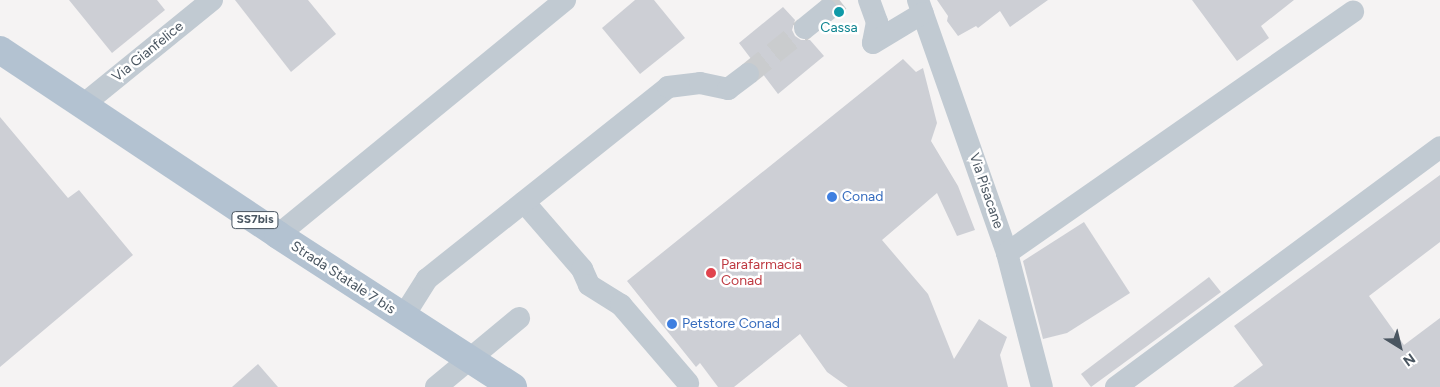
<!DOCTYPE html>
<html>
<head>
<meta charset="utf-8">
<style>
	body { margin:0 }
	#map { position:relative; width:1440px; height:387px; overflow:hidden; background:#f5f3f3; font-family:Figtree,sans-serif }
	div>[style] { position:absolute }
	.building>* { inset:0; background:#cdcfd5 }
	.minor-tunnel>* { height:22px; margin-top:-11px; transform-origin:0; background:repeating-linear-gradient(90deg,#caccce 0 22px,transparent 0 33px) }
	.minor>* { height:22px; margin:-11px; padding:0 11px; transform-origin:11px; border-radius:11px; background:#c1cad2 }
	.major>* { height:28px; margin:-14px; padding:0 14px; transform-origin:14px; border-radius:14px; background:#b3c2d1 }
	.dots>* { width:14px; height:14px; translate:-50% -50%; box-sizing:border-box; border:2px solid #fff; border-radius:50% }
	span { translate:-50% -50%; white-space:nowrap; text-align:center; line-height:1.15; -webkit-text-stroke:5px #fff; paint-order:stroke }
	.shield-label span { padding:1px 4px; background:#fff; border:1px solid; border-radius:4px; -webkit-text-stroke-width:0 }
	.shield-label { font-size:12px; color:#4a5661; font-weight:700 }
	.culture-label { font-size:14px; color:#0d838f }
	.street-label { font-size:14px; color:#4a5661 }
	.shop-label { font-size:14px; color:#366cbe }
	.left { translate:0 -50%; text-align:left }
	.health-label { font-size:14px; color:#be3a42 }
	.north { position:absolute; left:1375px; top:322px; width:50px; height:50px; -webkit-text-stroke:4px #fff; paint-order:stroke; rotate:144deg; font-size:14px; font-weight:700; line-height:20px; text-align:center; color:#4a5661 }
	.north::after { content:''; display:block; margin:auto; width:18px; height:22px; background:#4a5661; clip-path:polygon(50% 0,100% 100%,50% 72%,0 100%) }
</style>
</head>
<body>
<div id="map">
	<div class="building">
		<div style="clip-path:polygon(69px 0,157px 0,165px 10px,112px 53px)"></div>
		<div style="clip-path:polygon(235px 0,308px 0,336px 34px,291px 72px)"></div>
		<div style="clip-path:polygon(635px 0,654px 0,685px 38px,640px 74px,602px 28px)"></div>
		<div style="clip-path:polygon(937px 0,1048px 0,1010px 27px,1000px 11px,978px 28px,976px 26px,958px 36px,947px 21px,948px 16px)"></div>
		<div style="clip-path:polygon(1192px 0,1294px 0,1261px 26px,1269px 38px,1237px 61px)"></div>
		<div style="clip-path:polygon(783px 7px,795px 20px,792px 30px,795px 36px,801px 40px,810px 40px,824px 56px,778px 94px,739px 43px)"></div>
		<div style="clip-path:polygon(903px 59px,916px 72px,923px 68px,937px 123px,931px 141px,958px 186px,975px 230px,957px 236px,937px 193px,882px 240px,928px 294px,954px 359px,979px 319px,1007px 337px,1000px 355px,1008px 387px,848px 387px,827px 372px,800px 334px,734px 387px,718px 387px,700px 363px,696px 367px,627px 281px)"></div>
		<div style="clip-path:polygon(0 117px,68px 198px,79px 190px,133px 255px,0 367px)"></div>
		<div style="clip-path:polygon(1440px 175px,1440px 242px,1369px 296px,1404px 345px,1440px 318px,1440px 387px,1233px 387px,1263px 365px,1234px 326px)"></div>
		<div style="clip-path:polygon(1084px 222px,1130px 293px,1067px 333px,1043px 339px,1023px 261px)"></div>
		<div style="clip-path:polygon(1209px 277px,1221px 292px,1091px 387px,1081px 374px)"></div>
		<div style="clip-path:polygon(258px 364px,278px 387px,232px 387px)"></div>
	</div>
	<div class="minor-tunnel">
		<div style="left:827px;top:10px;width:16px;rotate:-38deg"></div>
		<div style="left:748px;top:74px;width:73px;rotate:-38.9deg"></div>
	</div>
	<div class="minor">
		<div style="left:869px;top:0;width:23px;rotate:70deg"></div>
		<div style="left:877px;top:22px;width:21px;rotate:101deg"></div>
		<div style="left:918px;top:0;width:268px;rotate:70.6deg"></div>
		<div style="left:1007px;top:253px;width:138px;rotate:75.4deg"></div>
		<div style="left:805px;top:28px;width:28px;rotate:-39deg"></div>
		<div style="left:873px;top:43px;width:58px;rotate:-31deg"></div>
		<div style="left:84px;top:104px;width:165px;rotate:-39.1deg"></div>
		<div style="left:524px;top:202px;width:89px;rotate:49.1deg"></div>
		<div style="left:582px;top:269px;width:17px;rotate:66deg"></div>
		<div style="left:589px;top:285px;width:38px;rotate:32deg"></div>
		<div style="left:621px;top:305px;width:103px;rotate:49.3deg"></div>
		<div style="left:278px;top:235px;width:371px;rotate:-39.3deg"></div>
		<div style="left:1007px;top:253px;width:422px;rotate:-34.9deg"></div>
		<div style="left:403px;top:317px;width:45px;rotate:-57.7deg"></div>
		<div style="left:427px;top:279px;width:308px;rotate:-38.5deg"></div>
		<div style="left:668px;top:87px;width:32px;rotate:-7deg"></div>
		<div style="left:700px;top:83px;width:29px;rotate:12deg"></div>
		<div style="left:728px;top:89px;width:25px;rotate:-37deg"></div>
		<div style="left:436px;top:387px;width:108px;rotate:-39.7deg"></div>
		<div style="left:1116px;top:387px;width:403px;rotate:-36.5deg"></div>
	</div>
	<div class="major">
		<div style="left:0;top:50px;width:334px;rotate:33.6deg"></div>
		<div style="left:278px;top:235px;width:280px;rotate:32.9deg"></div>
	</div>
	<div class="dots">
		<div style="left:839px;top:12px;background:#0f9aa8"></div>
		<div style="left:832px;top:197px;background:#3f7fe0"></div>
		<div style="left:711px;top:273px;background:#e0444e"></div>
		<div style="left:672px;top:324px;background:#3f7fe0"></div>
	</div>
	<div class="shield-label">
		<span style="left:255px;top:220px">SS7bis</span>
	</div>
	<div class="culture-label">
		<span style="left:839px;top:28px">Cassa</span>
	</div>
	<div class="street-label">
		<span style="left:148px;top:52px;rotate:-39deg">Via Gianfelice</span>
		<span style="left:986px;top:191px;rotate:71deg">Via Pisacane</span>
		<span style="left:343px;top:278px;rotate:33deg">Strada Statale 7 bis</span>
	</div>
	<div class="shop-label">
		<span class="left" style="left:842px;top:197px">Conad</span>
		<span class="left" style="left:682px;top:324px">Petstore Conad</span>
	</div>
	<div class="health-label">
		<span class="left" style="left:721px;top:273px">Parafarmacia<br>Conad</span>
	</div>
	<div class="north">N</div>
</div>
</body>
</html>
